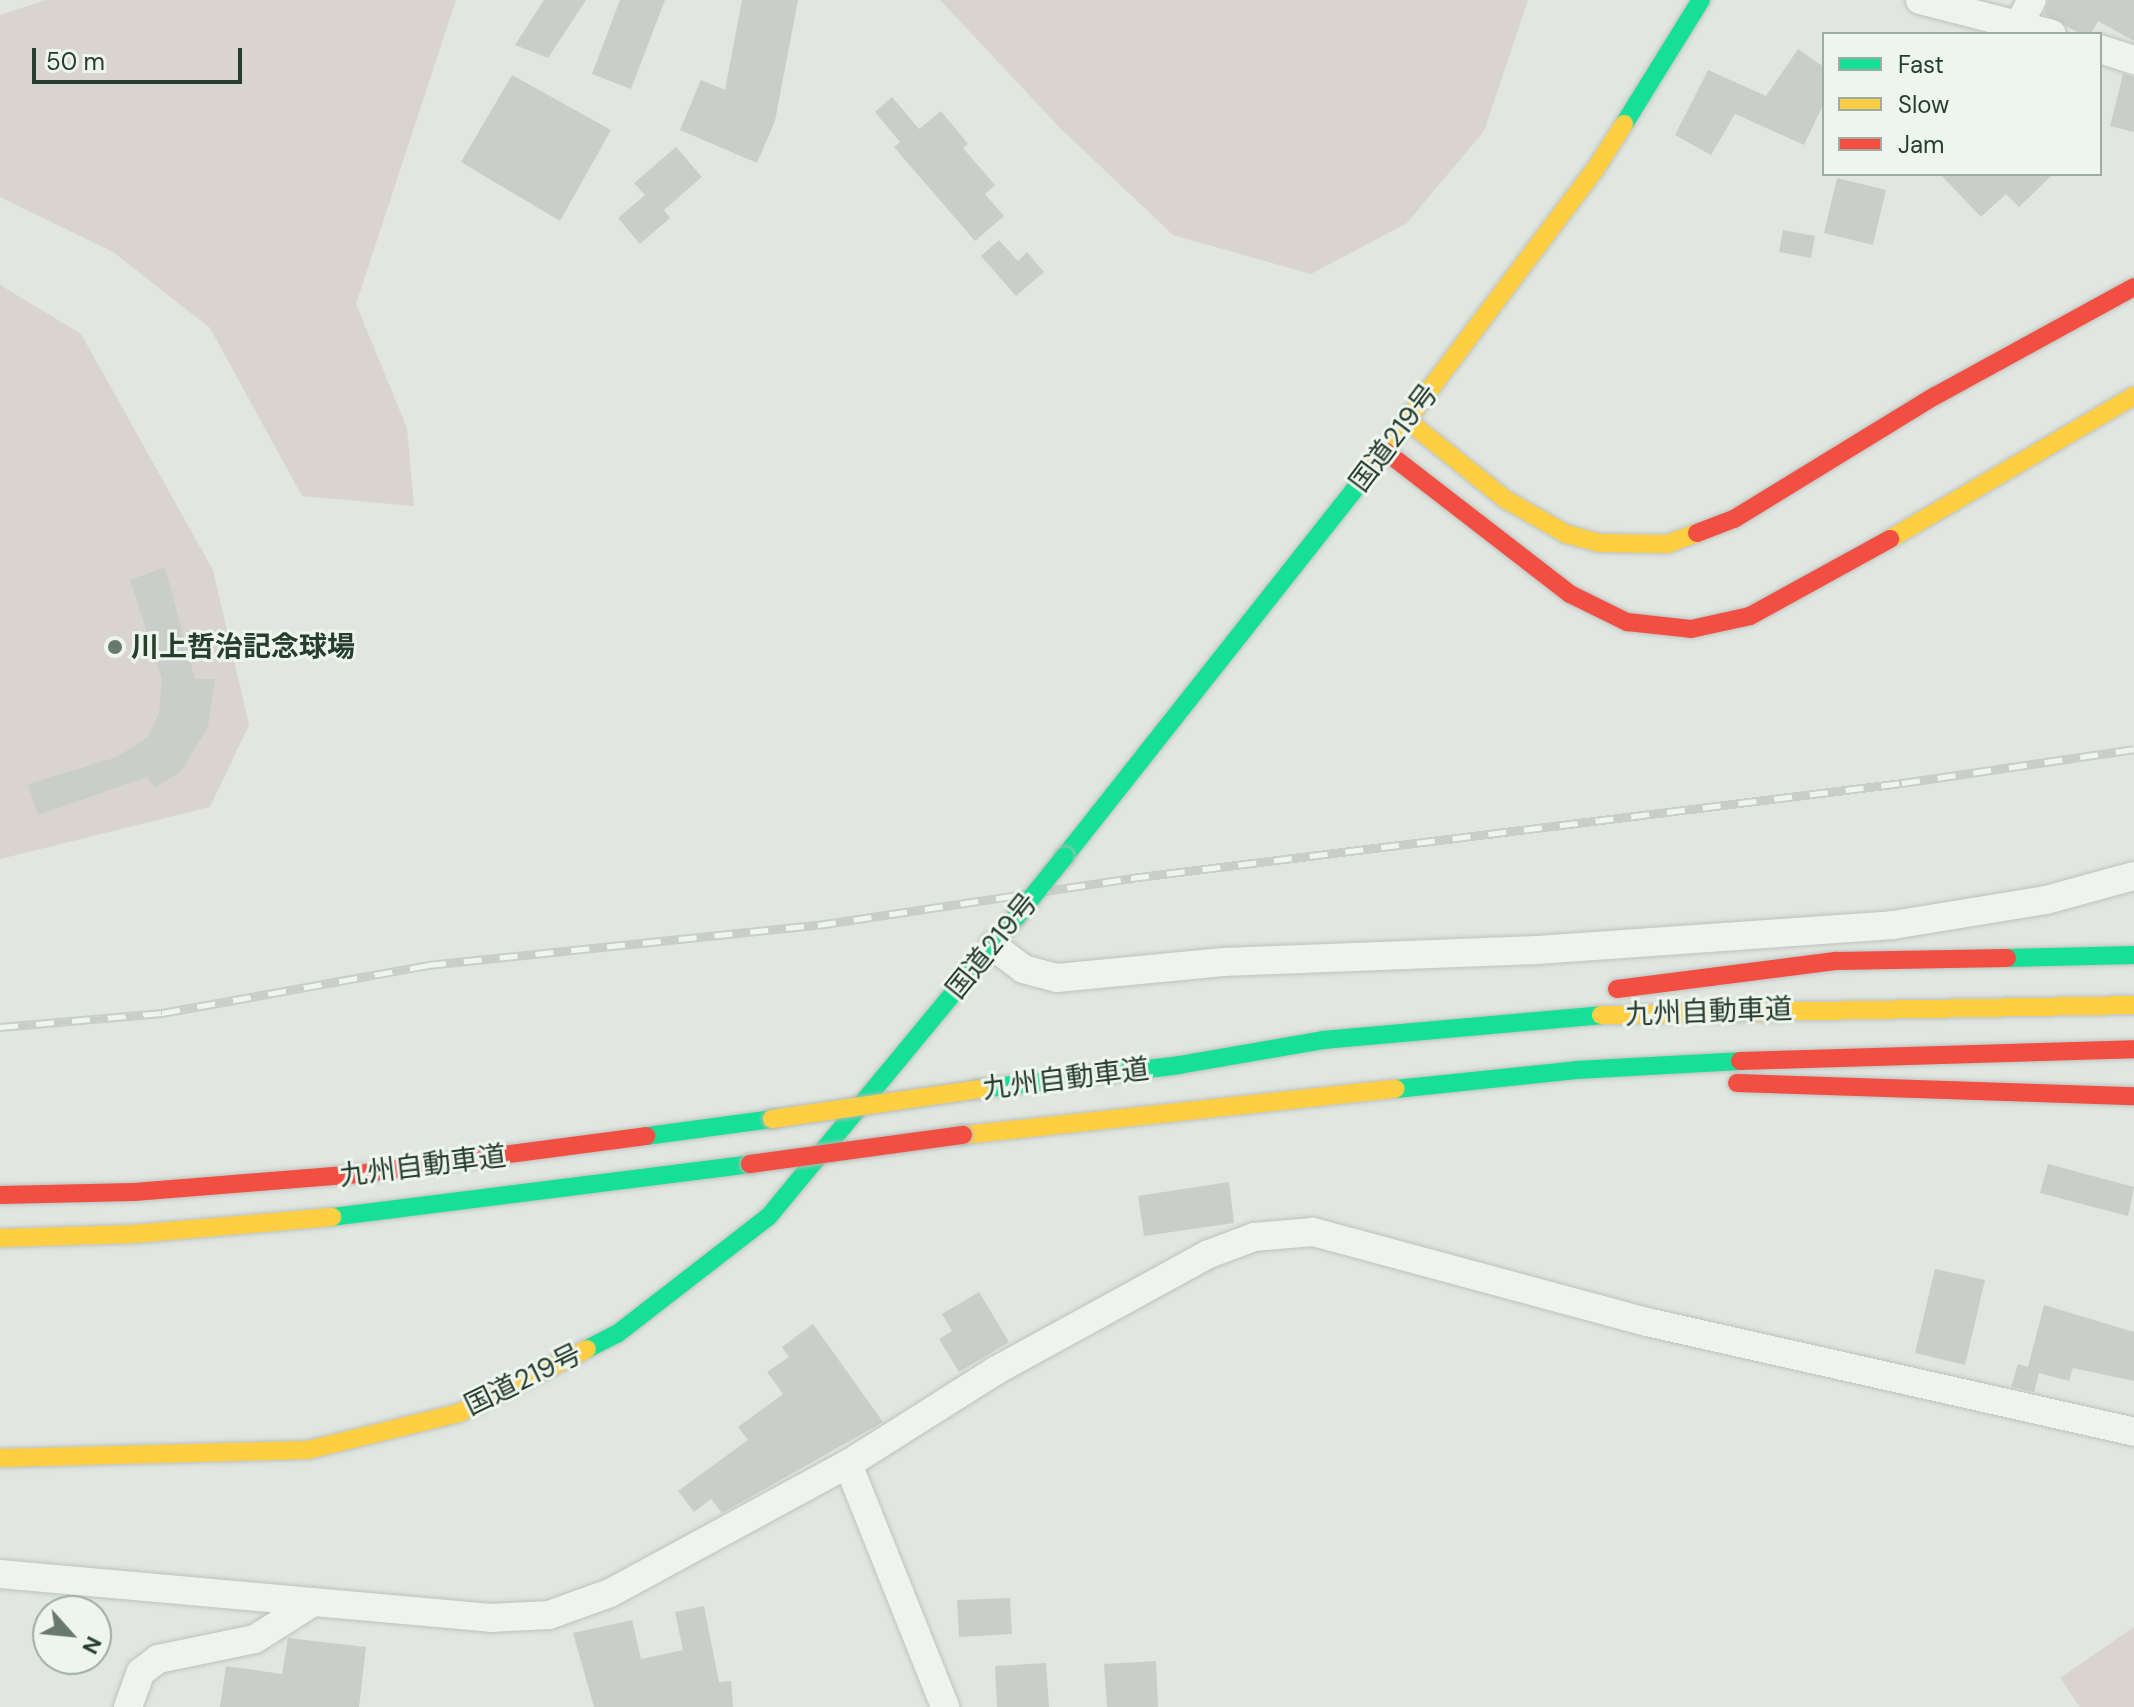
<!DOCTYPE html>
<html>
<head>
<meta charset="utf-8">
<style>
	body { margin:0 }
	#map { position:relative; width:2134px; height:1707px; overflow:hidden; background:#e1e6e1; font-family:"DM Sans","Noto Sans JP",sans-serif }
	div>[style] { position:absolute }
	.green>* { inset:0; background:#d9d4cf }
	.building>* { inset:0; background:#c9ceca }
	.roads { filter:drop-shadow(0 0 2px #bdc2be) drop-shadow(0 0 2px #bdc2be) }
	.street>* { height:28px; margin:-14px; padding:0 14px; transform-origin:14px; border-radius:14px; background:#f0f2f0 }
	.fast>* { height:18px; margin:-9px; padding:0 9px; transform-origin:9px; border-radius:9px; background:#16e098 }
	.slow>* { height:18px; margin:-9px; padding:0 9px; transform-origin:9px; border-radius:9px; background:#ffcf43 }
	.jam>* { height:18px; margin:-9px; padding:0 9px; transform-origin:9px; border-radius:9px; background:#f24e42 }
	.rail>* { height:9px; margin-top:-4.5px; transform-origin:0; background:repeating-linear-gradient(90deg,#eef5ef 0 18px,#c9ceca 0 36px); box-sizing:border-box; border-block:2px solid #c9ceca }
	.bridges { filter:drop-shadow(0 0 2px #b3bab4) drop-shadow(0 0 2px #b3bab4) }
	.fast-bridge>* { height:18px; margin:-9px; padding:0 9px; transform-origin:9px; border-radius:9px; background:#16e098 }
	.slow-bridge>* { height:18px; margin:-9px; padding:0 9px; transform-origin:9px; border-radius:9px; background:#ffcf43 }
	.jam-bridge>* { height:18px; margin:-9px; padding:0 9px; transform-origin:9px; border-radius:9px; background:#f24e42 }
	.dots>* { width:22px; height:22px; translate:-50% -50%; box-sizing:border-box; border:4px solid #eef5ef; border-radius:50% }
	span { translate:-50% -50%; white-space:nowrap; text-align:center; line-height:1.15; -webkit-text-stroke:6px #eef5ef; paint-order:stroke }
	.street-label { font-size:28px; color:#283e2d }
	.poi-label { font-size:28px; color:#283e2d; font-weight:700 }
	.left { translate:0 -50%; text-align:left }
	.legend { position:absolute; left:1822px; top:32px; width:280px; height:144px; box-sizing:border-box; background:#eef5ef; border:2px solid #9faca1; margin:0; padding:10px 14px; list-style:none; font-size:24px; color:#283e2d }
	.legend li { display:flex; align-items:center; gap:16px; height:40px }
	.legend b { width:40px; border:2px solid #9faca1 }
	.north { position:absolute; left:32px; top:1595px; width:80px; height:80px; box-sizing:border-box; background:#eef5ef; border:2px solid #9faca1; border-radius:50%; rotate:117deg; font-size:22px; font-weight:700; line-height:32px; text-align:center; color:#283e2d }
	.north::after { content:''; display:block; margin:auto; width:28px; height:36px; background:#69796c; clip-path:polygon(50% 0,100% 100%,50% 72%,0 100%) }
	.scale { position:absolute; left:32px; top:48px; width:210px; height:36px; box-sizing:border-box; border:4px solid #283e2d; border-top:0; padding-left:10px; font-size:24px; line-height:28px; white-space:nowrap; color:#283e2d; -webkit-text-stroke:6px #eef5ef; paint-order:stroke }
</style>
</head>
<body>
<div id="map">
	<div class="green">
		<div style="clip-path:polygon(46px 0,456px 0,356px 304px,407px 428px,414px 506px,302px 496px,210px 328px,113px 252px,0 197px,0 15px)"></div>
		<div style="clip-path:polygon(940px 0,1528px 0,1484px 131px,1407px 223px,1311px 274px,1173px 235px,1059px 127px)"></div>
		<div style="clip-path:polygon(0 285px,81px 334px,213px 570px,249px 725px,210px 807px,0 859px)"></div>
		<div style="clip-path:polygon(2134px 1627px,2134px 1707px,2080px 1707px,2060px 1678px)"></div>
	</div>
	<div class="building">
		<div style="clip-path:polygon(544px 0,586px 0,548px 58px,515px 45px)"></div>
		<div style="clip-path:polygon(620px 0,665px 0,631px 89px,592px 74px)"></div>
		<div style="clip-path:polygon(742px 0,798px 0,775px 121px,757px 163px,680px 130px,701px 80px,725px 90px)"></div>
		<div style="clip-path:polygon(2049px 0,2134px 0,2134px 41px,2098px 21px,2091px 34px,2081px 34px,2044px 14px)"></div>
		<div style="clip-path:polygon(1798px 49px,1824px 67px,1824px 103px,1804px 145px,1735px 114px,1711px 155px,1675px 135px,1708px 70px,1766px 96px)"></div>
		<div style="clip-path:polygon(2123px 74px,2134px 77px,2134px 132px,2110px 126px)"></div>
		<div style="clip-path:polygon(512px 75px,611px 130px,560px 221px,461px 162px)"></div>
		<div style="clip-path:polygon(892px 97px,919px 129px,941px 111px,968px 144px,963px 148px,995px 185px,985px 194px,1004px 216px,975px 241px,894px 147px,900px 142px,875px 112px)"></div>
		<div style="clip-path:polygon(676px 147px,702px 177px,664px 210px,670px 218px,640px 244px,618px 218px,645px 195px,634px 183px)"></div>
		<div style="clip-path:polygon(1940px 174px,2053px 174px,2019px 207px,2006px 194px,1981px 217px)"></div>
		<div style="clip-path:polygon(1837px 178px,1886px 190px,1873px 245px,1824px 233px)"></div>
		<div style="clip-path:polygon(1783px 230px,1815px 236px,1811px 258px,1779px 252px)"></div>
		<div style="clip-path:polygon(999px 240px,1018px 261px,1027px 252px,1044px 272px,1016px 296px,981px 256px)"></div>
		<div style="clip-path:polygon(165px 567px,195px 679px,215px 679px,208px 727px,181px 771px,155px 788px,147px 777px,38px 815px,28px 784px,117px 757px,148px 737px,159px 713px,162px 679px,130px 580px)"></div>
		<div style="clip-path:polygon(2048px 1164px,2134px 1187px,2128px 1216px,2040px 1193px)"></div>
		<div style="clip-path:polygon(1229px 1182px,1234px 1223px,1144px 1236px,1138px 1196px)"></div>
		<div style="clip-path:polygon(1935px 1269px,1985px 1280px,1965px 1365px,1915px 1353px)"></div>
		<div style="clip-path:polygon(979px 1292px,1009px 1342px,959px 1372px,939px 1339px,952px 1331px,942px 1314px)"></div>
		<div style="clip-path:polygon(2044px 1305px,2134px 1332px,2134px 1381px,2073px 1368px,2069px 1381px,2039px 1373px,2034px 1392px,2011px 1387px,2018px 1364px,2028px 1367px)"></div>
		<div style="clip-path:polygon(813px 1324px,883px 1422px,722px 1513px,711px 1499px,694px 1512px,678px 1491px,748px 1440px,738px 1427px,783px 1394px,767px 1372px,789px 1357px,782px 1347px)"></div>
		<div style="clip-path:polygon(1010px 1598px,1012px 1634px,959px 1637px,957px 1600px)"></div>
		<div style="clip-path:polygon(704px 1606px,719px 1682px,731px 1681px,733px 1707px,594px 1707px,573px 1633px,632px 1620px,641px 1659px,683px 1650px,675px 1612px)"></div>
		<div style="clip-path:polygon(288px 1638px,366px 1647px,359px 1707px,220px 1707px,226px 1666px,282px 1674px)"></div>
		<div style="clip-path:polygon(1156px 1661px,1158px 1707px,1107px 1707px,1104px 1664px)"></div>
		<div style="clip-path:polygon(1046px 1663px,1049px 1707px,997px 1707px,995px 1666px)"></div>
	</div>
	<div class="roads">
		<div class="street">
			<div style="left:1920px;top:0;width:136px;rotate:14.4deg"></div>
			<div style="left:2019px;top:24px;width:27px;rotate:-62deg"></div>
			<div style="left:2100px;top:49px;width:36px;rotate:18deg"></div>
			<div style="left:993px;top:946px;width:38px;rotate:37deg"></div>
			<div style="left:1023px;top:969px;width:35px;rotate:15deg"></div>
			<div style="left:1057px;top:978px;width:167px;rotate:-5.5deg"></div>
			<div style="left:1223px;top:962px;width:314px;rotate:-2.2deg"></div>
			<div style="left:1537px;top:950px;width:357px;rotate:-4deg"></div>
			<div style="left:1893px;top:925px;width:155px;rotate:-9.3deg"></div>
			<div style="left:2046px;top:900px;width:91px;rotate:-15.3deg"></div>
			<div style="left:848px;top:1464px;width:262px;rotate:68.2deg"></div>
			<div style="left:0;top:1574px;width:493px;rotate:5.1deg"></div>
			<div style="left:491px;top:1618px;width:58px;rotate:-3deg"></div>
			<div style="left:549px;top:1615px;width:65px;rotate:-19.8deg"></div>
			<div style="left:610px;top:1593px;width:271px;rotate:-28.5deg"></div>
			<div style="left:848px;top:1464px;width:174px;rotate:-32.3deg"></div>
			<div style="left:995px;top:1371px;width:244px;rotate:-28.7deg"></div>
			<div style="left:1209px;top:1254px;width:48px;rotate:-20.7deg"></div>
			<div style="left:1254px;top:1237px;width:59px;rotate:-4.8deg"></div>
			<div style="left:1313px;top:1232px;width:346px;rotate:15.1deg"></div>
			<div style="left:1647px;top:1322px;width:499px;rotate:12.7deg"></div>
			<div style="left:128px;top:1707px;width:37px;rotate:-70deg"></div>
			<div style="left:141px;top:1672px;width:21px;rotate:-37deg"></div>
			<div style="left:158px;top:1659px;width:99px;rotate:-11.7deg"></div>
			<div style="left:255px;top:1639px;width:69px;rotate:-32.5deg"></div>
		</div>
		<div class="fast">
			<div style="left:1624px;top:124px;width:146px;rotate:-58.2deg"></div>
			<div style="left:1065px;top:856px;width:478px;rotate:-51.7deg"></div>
			<div style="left:2007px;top:958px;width:127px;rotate:-1.4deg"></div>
			<div style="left:979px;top:1089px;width:201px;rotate:-6.8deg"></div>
			<div style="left:1179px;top:1065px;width:146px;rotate:-9.8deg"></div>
			<div style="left:1323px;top:1040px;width:279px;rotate:-5.1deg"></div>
			<div style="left:1396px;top:1089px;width:181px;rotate:-6deg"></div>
			<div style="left:1576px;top:1070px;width:164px;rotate:-3.1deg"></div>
			<div style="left:647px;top:1136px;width:126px;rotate:-7.7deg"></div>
			<div style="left:332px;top:1217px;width:421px;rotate:-7.2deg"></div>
			<div style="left:587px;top:1349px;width:34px;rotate:-27deg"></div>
			<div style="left:617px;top:1334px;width:192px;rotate:-37.8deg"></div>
			<div style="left:769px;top:1216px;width:388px;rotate:-50.4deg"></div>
		</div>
		<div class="slow">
			<div style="left:1408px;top:421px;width:124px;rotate:38.8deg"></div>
			<div style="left:1505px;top:499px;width:70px;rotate:29.8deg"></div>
			<div style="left:1566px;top:534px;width:35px;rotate:15deg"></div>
			<div style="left:1600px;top:543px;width:67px;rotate:0.9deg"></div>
			<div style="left:1667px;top:544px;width:32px;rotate:-20deg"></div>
			<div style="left:1361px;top:481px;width:388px;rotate:-53.1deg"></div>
			<div style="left:1594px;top:171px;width:56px;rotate:-57.4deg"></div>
			<div style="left:1890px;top:539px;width:283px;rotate:-30.4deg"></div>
			<div style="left:1601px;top:1015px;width:533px;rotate:-1.07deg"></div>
			<div style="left:963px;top:1135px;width:435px;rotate:-6.1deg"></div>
			<div style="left:0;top:1238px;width:133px;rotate:-1.7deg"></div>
			<div style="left:133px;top:1234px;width:200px;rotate:-4.9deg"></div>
			<div style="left:0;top:1458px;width:307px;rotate:-1.5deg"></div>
			<div style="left:307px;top:1450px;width:156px;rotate:-13.7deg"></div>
			<div style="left:459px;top:1413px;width:143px;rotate:-26.6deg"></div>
		</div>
		<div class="jam">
			<div style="left:1385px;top:451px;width:234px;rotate:37.7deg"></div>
			<div style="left:1570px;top:594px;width:64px;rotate:26.2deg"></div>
			<div style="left:1627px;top:622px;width:64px;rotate:6.2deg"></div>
			<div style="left:1691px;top:629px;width:60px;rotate:-12.4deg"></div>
			<div style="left:1750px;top:616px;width:160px;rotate:-28.8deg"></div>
			<div style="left:1697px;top:533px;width:40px;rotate:-21deg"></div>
			<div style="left:1734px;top:519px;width:236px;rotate:-31.5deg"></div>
			<div style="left:1935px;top:396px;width:227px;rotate:-28.7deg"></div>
			<div style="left:1617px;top:989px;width:222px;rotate:-7.3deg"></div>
			<div style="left:1837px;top:961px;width:170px;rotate:-1deg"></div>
			<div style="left:1740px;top:1061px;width:394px;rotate:-1.7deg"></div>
			<div style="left:1737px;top:1083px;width:397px;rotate:1.9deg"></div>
			<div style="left:0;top:1195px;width:134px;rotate:-1.3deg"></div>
			<div style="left:134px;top:1192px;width:225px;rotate:-4.6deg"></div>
			<div style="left:358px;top:1174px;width:291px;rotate:-7.5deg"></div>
		</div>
	</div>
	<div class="rail">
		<div style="left:0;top:1027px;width:163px;rotate:-4.9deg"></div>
		<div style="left:162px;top:1013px;width:270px;rotate:-10.2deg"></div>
		<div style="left:428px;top:965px;width:392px;rotate:-5.9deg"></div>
		<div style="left:818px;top:925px;width:317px;rotate:-8.5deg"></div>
		<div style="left:1131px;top:878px;width:777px;rotate:-7.02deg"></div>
		<div style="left:1902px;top:783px;width:234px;rotate:-8.3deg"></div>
	</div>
	<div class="bridges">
		<div class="fast-bridge">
			<div style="left:1016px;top:917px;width:78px;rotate:-51.2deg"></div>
		</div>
		<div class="slow-bridge">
			<div style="left:772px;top:1119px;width:209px;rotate:-8.2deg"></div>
		</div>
		<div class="jam-bridge">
			<div style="left:750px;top:1164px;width:215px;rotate:-7.8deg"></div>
		</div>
	</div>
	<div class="dots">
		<div style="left:115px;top:647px;background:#69796c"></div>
	</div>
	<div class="street-label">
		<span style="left:1394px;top:438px;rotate:-53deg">国道219号</span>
		<span style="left:992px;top:946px;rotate:-51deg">国道219号</span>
		<span style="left:1709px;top:1012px;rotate:-2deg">九州自動車道</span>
		<span style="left:1066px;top:1079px;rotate:-7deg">九州自動車道</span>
		<span style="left:423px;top:1166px;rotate:-7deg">九州自動車道</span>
		<span style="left:523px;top:1380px;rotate:-26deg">国道219号</span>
	</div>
	<div class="poi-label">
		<span class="left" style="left:131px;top:647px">川上哲治記念球場</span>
	</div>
	<ul class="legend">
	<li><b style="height:10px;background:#16e098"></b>Fast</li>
	<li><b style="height:10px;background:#ffcf43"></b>Slow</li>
	<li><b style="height:10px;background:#f24e42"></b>Jam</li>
	</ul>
	<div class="north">N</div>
	<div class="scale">50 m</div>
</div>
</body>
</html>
